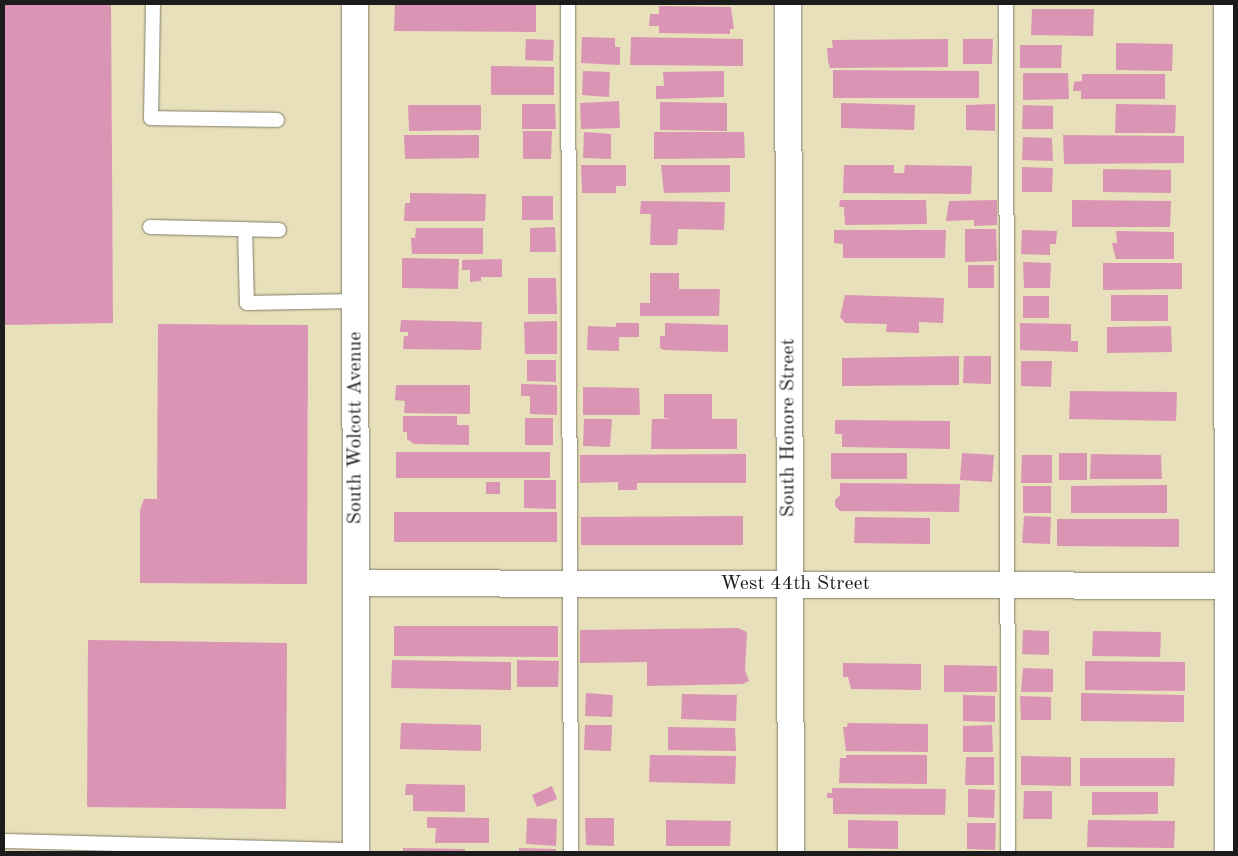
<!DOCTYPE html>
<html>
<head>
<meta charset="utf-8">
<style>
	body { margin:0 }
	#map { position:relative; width:1238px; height:856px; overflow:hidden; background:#e7e0ba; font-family:"Old Standard TT",serif }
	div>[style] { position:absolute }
	.building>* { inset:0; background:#d995b3 }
	.roads { filter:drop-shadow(0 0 1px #827e6b) drop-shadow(0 0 1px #827e6b) }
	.lane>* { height:14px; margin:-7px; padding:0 7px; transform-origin:7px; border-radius:7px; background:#fff }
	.street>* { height:26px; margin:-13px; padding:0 13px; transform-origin:13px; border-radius:13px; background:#fff }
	span { translate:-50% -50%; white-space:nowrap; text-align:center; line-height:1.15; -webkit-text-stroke:4px #fff; paint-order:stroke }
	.street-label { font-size:20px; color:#1c1c1c }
	.frame { position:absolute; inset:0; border:5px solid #1c1c1c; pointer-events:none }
</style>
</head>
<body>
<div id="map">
	<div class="building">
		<div style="clip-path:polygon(4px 4px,111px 4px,113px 323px,4px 325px)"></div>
		<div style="clip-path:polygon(395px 4px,536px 5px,536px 32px,394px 31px)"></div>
		<div style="clip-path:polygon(659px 6px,731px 7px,734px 29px,730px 29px,730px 34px,659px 33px,659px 26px,649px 26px,650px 14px,659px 14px)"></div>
		<div style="clip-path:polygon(1032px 9px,1094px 9px,1093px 36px,1031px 35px)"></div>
		<div style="clip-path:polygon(582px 37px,615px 38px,615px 47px,620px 47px,620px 65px,581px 63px)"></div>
		<div style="clip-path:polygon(631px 37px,743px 39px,743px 66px,630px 65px)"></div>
		<div style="clip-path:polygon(526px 39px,554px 40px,553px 61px,525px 60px)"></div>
		<div style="clip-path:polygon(948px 39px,948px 67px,830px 68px,828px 61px,827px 48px,833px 48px,832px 40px)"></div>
		<div style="clip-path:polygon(963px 39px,993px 39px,992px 64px,963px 64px)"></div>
		<div style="clip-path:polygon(1116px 43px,1173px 44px,1172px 71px,1116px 70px)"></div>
		<div style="clip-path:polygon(1020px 45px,1062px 45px,1061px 68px,1020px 68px)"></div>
		<div style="clip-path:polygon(491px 66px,554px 67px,554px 95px,491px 95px)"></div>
		<div style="clip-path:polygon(833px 70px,979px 71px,979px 98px,833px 98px)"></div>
		<div style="clip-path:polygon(583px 71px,610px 72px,609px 97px,582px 95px)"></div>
		<div style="clip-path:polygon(724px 71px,724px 97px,656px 99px,656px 86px,664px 86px,663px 72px)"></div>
		<div style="clip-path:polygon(1023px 73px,1068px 73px,1069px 99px,1023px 100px)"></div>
		<div style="clip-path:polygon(1082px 74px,1165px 74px,1165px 99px,1081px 99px,1081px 91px,1073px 91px,1074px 82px,1082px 81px)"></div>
		<div style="clip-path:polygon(619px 101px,620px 128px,581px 129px,580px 103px)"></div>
		<div style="clip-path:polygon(660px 102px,727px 103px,727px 131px,660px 130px)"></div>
		<div style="clip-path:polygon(841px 103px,915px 105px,914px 130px,841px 128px)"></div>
		<div style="clip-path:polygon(522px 104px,555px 104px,556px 129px,522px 129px)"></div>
		<div style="clip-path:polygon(995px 104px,995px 131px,966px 130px,966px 105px)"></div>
		<div style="clip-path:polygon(1116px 104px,1176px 105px,1175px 133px,1115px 133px)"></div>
		<div style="clip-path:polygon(408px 105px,481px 105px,481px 130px,409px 131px)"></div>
		<div style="clip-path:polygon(1023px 105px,1053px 106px,1053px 129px,1022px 129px)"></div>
		<div style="clip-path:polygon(523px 131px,552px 131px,551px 159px,523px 159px)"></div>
		<div style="clip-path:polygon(584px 132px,611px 134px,611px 159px,583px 158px)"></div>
		<div style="clip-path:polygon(654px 132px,744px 132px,745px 158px,654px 159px)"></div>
		<div style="clip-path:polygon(404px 135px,479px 135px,479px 158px,405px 159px)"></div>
		<div style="clip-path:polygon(1063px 135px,1184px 136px,1184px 163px,1064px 164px)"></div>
		<div style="clip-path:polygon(1023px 137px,1052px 138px,1053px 161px,1022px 160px)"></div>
		<div style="clip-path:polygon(581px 165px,626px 165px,626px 186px,616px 186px,616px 193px,582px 193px)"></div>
		<div style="clip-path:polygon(661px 165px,730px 165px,730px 192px,664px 193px)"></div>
		<div style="clip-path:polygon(844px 165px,894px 165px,894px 173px,904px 173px,905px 165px,972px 166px,971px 194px,843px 193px)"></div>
		<div style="clip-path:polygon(1022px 167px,1053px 168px,1052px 192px,1022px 192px)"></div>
		<div style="clip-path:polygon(1103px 169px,1171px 170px,1171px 193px,1103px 192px)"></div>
		<div style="clip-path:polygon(410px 193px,486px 194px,485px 221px,404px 221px,405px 203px,410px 203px)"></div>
		<div style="clip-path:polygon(522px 196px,553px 196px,553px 220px,522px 220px)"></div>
		<div style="clip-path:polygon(840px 200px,926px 200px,927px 224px,845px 225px,844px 207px,839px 207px)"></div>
		<div style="clip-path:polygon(997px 200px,997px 225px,974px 226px,974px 220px,946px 221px,949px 201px)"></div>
		<div style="clip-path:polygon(1072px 200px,1171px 201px,1170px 227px,1072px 227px)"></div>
		<div style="clip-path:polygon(641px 201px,725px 202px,724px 230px,678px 229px,677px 245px,650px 245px,651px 214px,640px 214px)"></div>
		<div style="clip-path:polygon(555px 227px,556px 252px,530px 252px,530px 228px)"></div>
		<div style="clip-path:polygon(416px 228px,483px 228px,483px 254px,412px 254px,411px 238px,415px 238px)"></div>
		<div style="clip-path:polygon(965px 229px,996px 229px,997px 261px,965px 262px)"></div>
		<div style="clip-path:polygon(834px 230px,946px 230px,945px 258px,843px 258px,843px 244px,834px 243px)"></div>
		<div style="clip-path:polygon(1022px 230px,1057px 231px,1056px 244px,1050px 244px,1050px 255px,1021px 254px)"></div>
		<div style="clip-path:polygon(1116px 231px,1174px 232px,1174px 259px,1116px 259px,1112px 243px,1117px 243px)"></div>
		<div style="clip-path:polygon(402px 258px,459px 259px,458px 289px,402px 288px)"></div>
		<div style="clip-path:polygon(502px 259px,502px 277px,481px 277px,481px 281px,470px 282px,470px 270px,462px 270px,462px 260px)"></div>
		<div style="clip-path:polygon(1023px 262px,1051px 263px,1050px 288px,1024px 288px)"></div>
		<div style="clip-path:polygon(1103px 263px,1182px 263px,1182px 289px,1103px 290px)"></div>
		<div style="clip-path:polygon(968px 265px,994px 265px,994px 288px,968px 288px)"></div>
		<div style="clip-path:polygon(650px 273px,679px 273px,679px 289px,720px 289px,719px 316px,640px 316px,640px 303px,650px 303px)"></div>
		<div style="clip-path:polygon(528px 278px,556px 278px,557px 314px,528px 314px)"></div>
		<div style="clip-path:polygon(845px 295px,944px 298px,943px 323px,919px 322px,919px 333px,886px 332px,887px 324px,845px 323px,840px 317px)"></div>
		<div style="clip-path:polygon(1111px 295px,1168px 295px,1168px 321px,1111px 321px)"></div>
		<div style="clip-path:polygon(1023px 296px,1049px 296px,1049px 318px,1023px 318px)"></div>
		<div style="clip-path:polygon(401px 320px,482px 322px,481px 350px,403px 349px,404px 336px,408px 336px,408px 332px,400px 332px)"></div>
		<div style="clip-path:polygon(557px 321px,557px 354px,525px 354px,524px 322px)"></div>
		<div style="clip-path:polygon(616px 323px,639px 323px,639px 337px,619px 337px,619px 351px,587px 350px,588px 326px,616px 327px)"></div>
		<div style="clip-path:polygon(665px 323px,728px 325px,728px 352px,664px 350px,660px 348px,660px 336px,665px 336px)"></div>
		<div style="clip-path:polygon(1020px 323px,1071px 324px,1071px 341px,1078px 341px,1078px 352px,1020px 350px)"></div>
		<div style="clip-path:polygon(158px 324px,308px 325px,307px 584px,140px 583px,140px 510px,144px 499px,157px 499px)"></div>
		<div style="clip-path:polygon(1171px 326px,1172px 352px,1107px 353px,1107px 327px)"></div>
		<div style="clip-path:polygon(959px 356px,959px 385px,842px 386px,842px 358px)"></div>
		<div style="clip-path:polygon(964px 356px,991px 356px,991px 384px,963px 383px)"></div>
		<div style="clip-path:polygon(527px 360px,556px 360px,556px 382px,527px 381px)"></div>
		<div style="clip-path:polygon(1021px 361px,1052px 361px,1051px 387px,1021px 386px)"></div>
		<div style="clip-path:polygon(521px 384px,557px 385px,557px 415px,530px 414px,530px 396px,521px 396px)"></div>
		<div style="clip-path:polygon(396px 385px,470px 385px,470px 414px,404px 413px,405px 401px,395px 400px)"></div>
		<div style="clip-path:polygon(583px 387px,639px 388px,640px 415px,583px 415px)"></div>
		<div style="clip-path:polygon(1070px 391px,1177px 392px,1176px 421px,1069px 419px)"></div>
		<div style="clip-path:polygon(664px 394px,712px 394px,712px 419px,737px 419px,737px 449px,651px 449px,652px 419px,671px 419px,664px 418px)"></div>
		<div style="clip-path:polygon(403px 416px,457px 416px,457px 425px,469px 425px,469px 445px,414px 444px,407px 439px,407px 432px,403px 432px)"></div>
		<div style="clip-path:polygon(525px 418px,553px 418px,553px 445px,525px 445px)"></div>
		<div style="clip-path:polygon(584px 419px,612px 419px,610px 447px,583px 446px)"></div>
		<div style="clip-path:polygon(835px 420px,950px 421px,950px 449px,842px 447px,842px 434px,835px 434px)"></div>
		<div style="clip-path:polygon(396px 452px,550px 452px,550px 478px,396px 478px)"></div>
		<div style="clip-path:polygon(831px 453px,907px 453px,907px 479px,831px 479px)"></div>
		<div style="clip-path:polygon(962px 453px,994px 455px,992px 482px,960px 480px)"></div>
		<div style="clip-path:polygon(1059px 453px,1087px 453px,1087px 480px,1059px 480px)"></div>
		<div style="clip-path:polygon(746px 454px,746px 483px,637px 483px,637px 490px,618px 490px,618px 482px,580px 483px,580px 455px)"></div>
		<div style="clip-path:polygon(1091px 454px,1161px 455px,1162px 479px,1090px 479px)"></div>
		<div style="clip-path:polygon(1022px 455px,1052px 455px,1052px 483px,1021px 483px)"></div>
		<div style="clip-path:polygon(524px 480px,556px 480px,556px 509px,524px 508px)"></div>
		<div style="clip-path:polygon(486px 482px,500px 482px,500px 494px,486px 494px)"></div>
		<div style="clip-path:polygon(840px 483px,960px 484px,959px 512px,840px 511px,835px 506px,835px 500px,840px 495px)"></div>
		<div style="clip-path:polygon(1167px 485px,1167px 513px,1071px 513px,1071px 486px)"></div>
		<div style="clip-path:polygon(1023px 486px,1051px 486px,1051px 513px,1023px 513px)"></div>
		<div style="clip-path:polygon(394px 512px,557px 512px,557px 542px,394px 542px)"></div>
		<div style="clip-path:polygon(743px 516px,743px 545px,581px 545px,581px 517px)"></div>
		<div style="clip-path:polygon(1024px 516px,1051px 517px,1050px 544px,1022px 543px)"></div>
		<div style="clip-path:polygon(855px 517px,930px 518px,930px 544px,854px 543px)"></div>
		<div style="clip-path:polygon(1057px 519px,1179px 519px,1179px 547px,1057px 546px)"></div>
		<div style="clip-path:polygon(394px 626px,558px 626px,558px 657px,394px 656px)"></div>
		<div style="clip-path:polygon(738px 628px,747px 632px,745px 670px,749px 681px,743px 684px,647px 686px,647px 662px,580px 663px,580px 630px)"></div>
		<div style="clip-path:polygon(1023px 630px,1049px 631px,1049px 655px,1022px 654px)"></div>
		<div style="clip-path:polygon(1093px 631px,1161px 632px,1160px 657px,1092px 656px)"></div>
		<div style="clip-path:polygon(88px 640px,287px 643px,286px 809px,87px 807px)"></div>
		<div style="clip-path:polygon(392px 660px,511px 662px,511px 690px,391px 688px)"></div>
		<div style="clip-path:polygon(517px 660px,559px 661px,558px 687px,517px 687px)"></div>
		<div style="clip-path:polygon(1085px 661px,1185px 662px,1185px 691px,1085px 690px)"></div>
		<div style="clip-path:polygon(843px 663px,921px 664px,921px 690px,851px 689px,848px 677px,843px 677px)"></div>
		<div style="clip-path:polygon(944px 665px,997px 666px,997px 692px,944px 692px)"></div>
		<div style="clip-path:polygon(1023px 668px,1053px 669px,1053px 692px,1021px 692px)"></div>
		<div style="clip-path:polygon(586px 693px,613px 695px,612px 717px,585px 716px)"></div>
		<div style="clip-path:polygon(1081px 693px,1184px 695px,1184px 722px,1081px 721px)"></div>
		<div style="clip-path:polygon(682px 694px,737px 695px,736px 721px,681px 719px)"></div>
		<div style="clip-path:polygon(963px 695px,995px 696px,995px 722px,963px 721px)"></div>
		<div style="clip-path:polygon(1020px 696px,1051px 697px,1051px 720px,1021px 720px)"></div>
		<div style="clip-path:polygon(401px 723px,481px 725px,481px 751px,400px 749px)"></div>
		<div style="clip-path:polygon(848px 723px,928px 724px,928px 752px,846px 751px,843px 727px,847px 727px)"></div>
		<div style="clip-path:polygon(585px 725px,612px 725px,611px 751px,584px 750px)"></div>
		<div style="clip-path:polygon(992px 725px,993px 752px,963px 752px,963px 726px)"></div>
		<div style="clip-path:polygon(668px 727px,735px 728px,736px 751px,668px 750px)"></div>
		<div style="clip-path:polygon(650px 755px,736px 756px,735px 784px,649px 782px)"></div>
		<div style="clip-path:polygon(846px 755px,927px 755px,927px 784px,839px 783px,840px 758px,846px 758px)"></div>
		<div style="clip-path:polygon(1021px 756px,1071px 757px,1071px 786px,1021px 785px)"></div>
		<div style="clip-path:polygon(966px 757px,994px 757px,994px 785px,965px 785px)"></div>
		<div style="clip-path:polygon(1080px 758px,1175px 758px,1174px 786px,1080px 786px)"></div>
		<div style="clip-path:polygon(406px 784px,465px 785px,465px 812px,413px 811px,413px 795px,405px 795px)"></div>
		<div style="clip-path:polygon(552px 786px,557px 799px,537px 807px,532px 795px)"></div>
		<div style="clip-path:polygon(832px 788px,946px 789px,945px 815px,833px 814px,833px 798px,827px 798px,827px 793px,832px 793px)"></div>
		<div style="clip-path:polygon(968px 789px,995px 790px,994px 818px,968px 817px)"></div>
		<div style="clip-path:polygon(1024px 791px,1052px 791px,1052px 819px,1023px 819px)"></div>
		<div style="clip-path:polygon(1092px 792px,1158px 792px,1158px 814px,1092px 815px)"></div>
		<div style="clip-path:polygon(427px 817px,489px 818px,489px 843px,435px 843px,436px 828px,427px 828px)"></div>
		<div style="clip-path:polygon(527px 818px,557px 819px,556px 846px,526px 844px)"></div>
		<div style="clip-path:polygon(585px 818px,614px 818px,614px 846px,586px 845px)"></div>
		<div style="clip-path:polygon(666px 820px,731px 821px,730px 846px,666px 846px)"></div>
		<div style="clip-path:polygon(848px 820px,898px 821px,898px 849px,848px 848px)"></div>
		<div style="clip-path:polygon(1088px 820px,1175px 821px,1174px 848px,1087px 847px)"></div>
		<div style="clip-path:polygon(967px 823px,996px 823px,995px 850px,967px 849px)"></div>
		<div style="clip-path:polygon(403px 848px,465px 849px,465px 852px,403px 852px)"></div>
		<div style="clip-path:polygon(519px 848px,556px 849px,556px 852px,519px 852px)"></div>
	</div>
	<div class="roads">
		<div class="lane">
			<div style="left:153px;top:4px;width:114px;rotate:91deg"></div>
			<div style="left:151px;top:118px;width:126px;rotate:0.9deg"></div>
			<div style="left:568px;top:4px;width:848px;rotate:89.8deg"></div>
			<div style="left:1006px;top:4px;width:848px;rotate:89.86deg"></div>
			<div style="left:150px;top:227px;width:129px;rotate:1.3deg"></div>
			<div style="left:245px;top:229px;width:74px;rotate:88.5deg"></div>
			<div style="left:247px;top:303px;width:108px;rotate:-1.1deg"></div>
			<div style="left:4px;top:841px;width:352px;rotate:1.5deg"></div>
		</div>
		<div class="street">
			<div style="left:355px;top:4px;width:848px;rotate:89.93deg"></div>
			<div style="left:788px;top:4px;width:848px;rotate:89.8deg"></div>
			<div style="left:1227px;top:4px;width:848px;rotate:89.93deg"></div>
			<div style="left:356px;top:583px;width:878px;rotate:0.2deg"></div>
		</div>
	</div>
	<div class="street-label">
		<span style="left:356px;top:428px;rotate:-90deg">South Wolcott Avenue</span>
		<span style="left:789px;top:428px;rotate:-90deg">South Honore Street</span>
		<span style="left:795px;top:584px">West 44th Street</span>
	</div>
	<div class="frame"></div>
</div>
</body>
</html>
